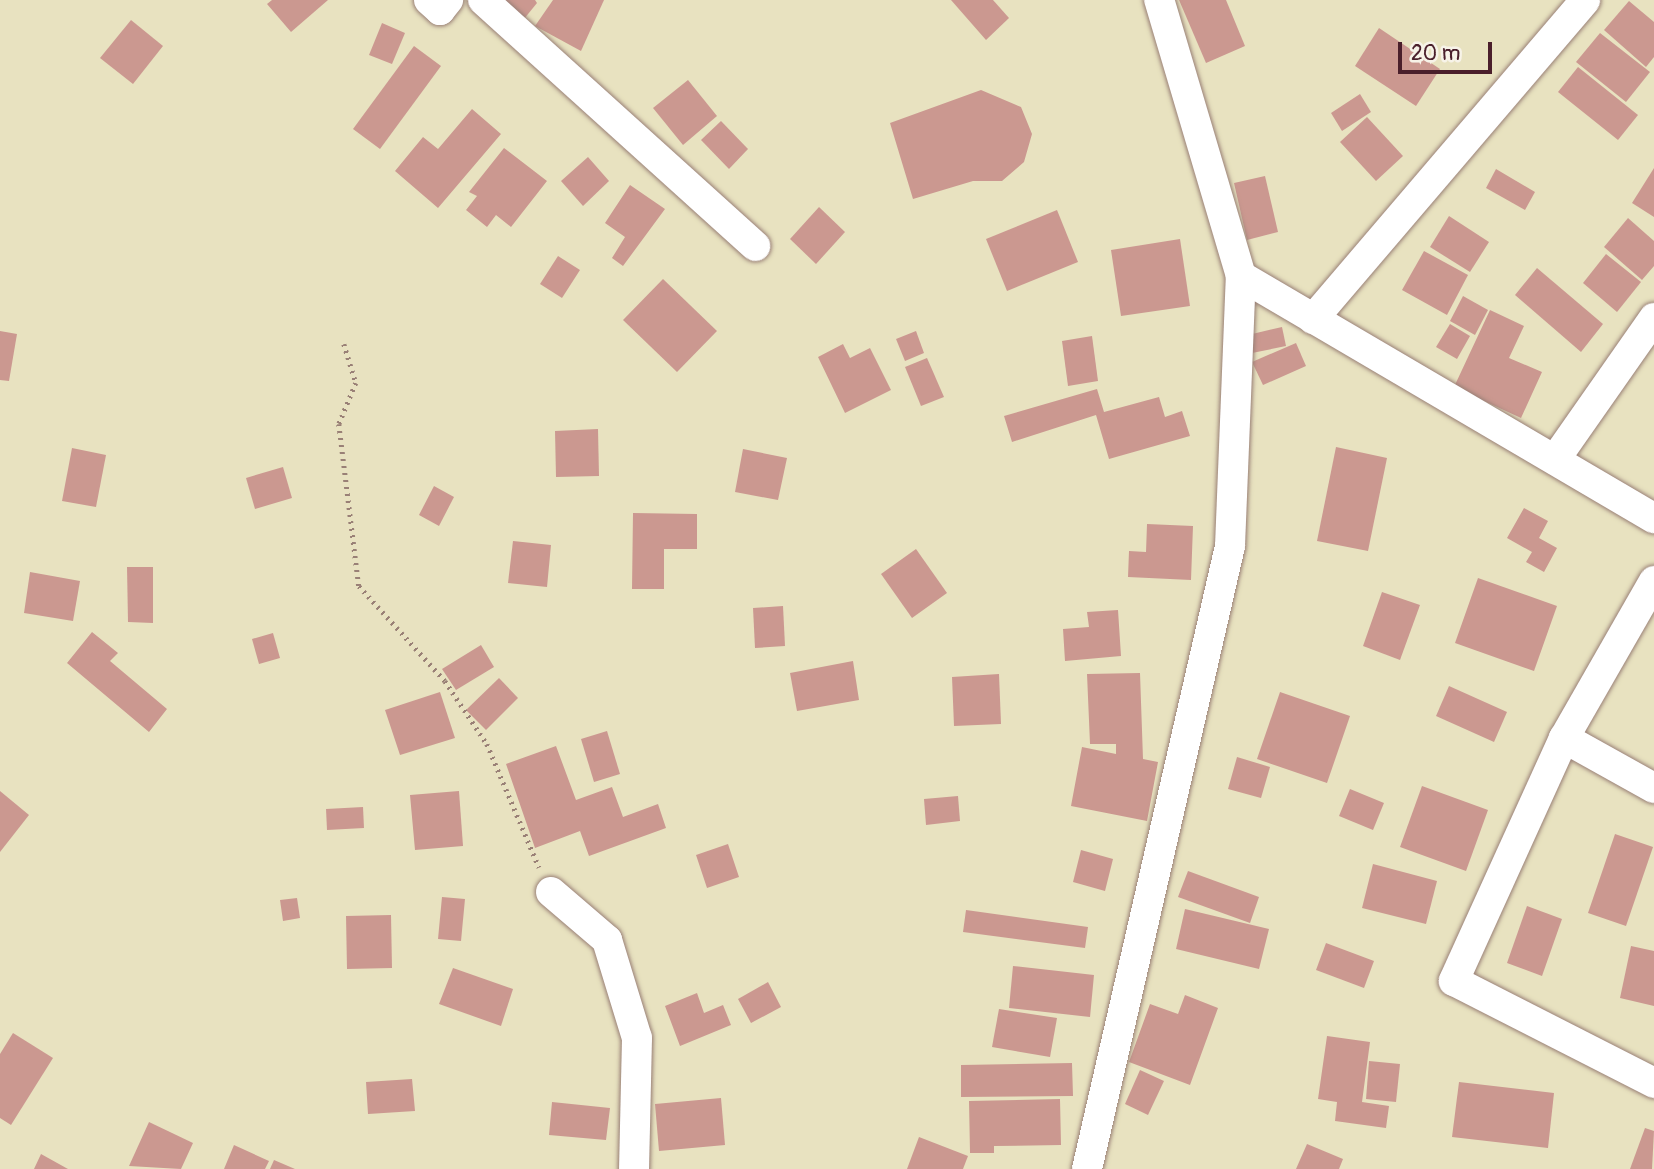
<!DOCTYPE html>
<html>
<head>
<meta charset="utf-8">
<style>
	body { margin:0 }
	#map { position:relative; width:1654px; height:1169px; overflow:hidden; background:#e8e2c0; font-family:Pangolin,sans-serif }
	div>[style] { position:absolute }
	.building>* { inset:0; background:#cb9890 }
	.path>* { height:4.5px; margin-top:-2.25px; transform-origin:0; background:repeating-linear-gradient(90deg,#998076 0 2px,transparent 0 7px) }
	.roads { filter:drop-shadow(0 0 2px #998076) drop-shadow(0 0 2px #998076) }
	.street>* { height:30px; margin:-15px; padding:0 15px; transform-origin:15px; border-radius:15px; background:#fff }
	span { translate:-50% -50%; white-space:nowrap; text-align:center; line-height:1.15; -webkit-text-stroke:7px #f7f3e8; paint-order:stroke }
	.scale { position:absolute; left:1398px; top:42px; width:94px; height:32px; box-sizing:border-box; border:4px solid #4a1f2b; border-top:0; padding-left:9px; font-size:21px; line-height:24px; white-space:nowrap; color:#4a1f2b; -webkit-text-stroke:5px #f7f3e8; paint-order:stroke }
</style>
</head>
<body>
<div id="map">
	<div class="building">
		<div style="clip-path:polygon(272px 0,328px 0,291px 32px,267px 4px)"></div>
		<div style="clip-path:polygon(502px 0,535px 0,537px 3px,524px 19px)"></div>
		<div style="clip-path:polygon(553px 0,604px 0,581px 51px,535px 26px)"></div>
		<div style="clip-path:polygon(951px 0,993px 0,1009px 18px,986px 40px)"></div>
		<div style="clip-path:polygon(1179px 0,1226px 0,1245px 46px,1206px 63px)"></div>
		<div style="clip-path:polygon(1629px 1px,1654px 22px,1654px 57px,1646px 67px,1604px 30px)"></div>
		<div style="clip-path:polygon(131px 20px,163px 46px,133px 84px,100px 58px)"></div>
		<div style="clip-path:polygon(382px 23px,405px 33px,392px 64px,369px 55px)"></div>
		<div style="clip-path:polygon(1379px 28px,1440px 69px,1416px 106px,1355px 66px)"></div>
		<div style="clip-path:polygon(1600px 33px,1650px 72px,1626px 102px,1576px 62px)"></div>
		<div style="clip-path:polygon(414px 46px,441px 66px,380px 149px,353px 129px)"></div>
		<div style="clip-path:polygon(1578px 67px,1638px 115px,1618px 140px,1558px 92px)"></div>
		<div style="clip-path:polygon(688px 80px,717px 116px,683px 145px,653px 108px)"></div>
		<div style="clip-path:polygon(981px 90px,1021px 107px,1032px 134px,1024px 162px,1002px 181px,973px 181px,913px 199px,890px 123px)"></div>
		<div style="clip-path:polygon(1360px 94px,1371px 112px,1342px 131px,1331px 113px)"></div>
		<div style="clip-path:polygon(472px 109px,501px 134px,438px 208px,395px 171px,423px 137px,438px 149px)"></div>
		<div style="clip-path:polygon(1367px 117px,1403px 156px,1376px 181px,1340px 142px)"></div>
		<div style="clip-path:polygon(721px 121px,748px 149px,729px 169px,701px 140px)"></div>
		<div style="clip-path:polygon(504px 148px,547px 181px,511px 227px,496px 215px,487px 227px,466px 210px,477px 196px,469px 192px)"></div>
		<div style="clip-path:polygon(588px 157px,609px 181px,583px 206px,561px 181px)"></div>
		<div style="clip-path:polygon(1654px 168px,1654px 217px,1632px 203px)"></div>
		<div style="clip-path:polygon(1496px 169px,1535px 192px,1525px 210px,1486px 188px)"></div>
		<div style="clip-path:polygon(1265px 176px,1278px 232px,1247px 240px,1234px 183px)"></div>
		<div style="clip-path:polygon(630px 185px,665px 209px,623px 266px,612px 258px,625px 237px,605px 223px)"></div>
		<div style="clip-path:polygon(819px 207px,845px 232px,816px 264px,790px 239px)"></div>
		<div style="clip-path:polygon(1057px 210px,1078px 262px,1007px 291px,986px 239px)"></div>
		<div style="clip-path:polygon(1449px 216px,1489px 242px,1470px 272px,1430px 247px)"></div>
		<div style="clip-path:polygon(1628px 218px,1654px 241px,1654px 266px,1642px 280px,1604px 247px)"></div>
		<div style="clip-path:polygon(1180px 239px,1190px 306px,1121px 316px,1111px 250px)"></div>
		<div style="clip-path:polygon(1424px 251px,1468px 275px,1447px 315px,1402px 290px)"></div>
		<div style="clip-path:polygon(1606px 254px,1641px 282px,1617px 312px,1583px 283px)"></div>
		<div style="clip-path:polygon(558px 256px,580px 270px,562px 298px,540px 284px)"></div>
		<div style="clip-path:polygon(1537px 268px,1603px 324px,1581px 352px,1515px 295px)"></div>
		<div style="clip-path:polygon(663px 279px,717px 331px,677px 372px,623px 320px)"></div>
		<div style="clip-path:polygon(1463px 296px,1488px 310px,1475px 335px,1450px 321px)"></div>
		<div style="clip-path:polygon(1490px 310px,1524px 326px,1509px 358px,1542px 372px,1521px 418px,1454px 387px)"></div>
		<div style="clip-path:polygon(1450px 324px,1470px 336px,1457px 359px,1436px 347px)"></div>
		<div style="clip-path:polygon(1282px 327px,1286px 346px,1252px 353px,1248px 335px)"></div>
		<div style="clip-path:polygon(0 331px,17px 334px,9px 381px,0 380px)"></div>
		<div style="clip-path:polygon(916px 331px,924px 353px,905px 361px,896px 339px)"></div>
		<div style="clip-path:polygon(1092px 336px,1098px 381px,1068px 386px,1062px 341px)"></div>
		<div style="clip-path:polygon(1296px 343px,1306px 366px,1263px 385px,1252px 362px)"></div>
		<div style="clip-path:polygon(843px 344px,850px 358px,870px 348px,891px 390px,845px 413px,818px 357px)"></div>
		<div style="clip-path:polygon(927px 358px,944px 397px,921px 406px,905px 367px)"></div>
		<div style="clip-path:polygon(1097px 389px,1104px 412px,1159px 397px,1165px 417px,1182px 411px,1190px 436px,1109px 459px,1096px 415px,1012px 442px,1004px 416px)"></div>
		<div style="clip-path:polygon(598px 429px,599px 476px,556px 477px,555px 431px)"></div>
		<div style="clip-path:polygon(1336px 447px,1387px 458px,1368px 551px,1317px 541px)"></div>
		<div style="clip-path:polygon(72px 448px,106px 455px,96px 507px,62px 501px)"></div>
		<div style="clip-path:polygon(743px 449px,787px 458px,778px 500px,735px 492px)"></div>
		<div style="clip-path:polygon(283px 467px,292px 498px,255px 509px,246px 478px)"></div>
		<div style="clip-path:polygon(434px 486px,454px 497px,439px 526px,419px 515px)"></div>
		<div style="clip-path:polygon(1524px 508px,1548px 521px,1539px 538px,1557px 548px,1544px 572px,1526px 562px,1532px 552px,1507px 538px)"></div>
		<div style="clip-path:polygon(633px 513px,697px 514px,697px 549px,664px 549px,664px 589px,632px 589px)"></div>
		<div style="clip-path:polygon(1147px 524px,1193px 526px,1191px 580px,1128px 577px,1129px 551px,1146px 552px)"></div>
		<div style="clip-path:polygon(513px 541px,551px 545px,547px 587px,508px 583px)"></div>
		<div style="clip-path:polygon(916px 549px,947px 593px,912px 618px,881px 574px)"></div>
		<div style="clip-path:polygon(127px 567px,153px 567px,153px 623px,128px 622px)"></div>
		<div style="clip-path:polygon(30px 572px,80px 581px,73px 621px,24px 613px)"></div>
		<div style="clip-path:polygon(1478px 578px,1557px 606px,1534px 671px,1455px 643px)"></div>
		<div style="clip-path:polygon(1382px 592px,1420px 605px,1400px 660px,1363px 646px)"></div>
		<div style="clip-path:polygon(783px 606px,785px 646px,755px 648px,753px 608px)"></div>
		<div style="clip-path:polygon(1118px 610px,1121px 656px,1065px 661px,1063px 629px,1089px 627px,1087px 612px)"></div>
		<div style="clip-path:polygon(92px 632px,118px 653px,110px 661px,167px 709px,149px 732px,67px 663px)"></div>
		<div style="clip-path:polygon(273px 633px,280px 658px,259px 664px,252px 639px)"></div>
		<div style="clip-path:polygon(481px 645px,494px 667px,456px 690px,442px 669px)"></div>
		<div style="clip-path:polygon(853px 661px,859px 700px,797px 711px,790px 673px)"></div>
		<div style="clip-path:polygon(1140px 673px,1143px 759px,1158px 762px,1147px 821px,1071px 806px,1082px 747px,1116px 754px,1116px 744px,1090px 744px,1087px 674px)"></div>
		<div style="clip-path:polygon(999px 674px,1001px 724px,954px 726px,952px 677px)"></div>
		<div style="clip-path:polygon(499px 678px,518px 698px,486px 730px,466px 710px)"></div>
		<div style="clip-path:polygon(1449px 686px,1507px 712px,1494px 742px,1436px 716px)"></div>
		<div style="clip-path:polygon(440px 692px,455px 738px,400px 755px,385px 710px)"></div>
		<div style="clip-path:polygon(1280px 692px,1350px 716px,1327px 783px,1257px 759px)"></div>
		<div style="clip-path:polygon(607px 731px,620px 774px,594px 782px,581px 739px)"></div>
		<div style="clip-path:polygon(556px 746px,576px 800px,612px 787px,623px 817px,658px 804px,666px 828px,589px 856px,580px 831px,535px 848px,506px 764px)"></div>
		<div style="clip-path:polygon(1237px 757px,1270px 767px,1261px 798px,1228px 789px)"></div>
		<div style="clip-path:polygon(1422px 786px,1488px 810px,1466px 871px,1400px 847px)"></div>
		<div style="clip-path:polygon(1350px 789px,1384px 803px,1373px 830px,1339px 816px)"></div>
		<div style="clip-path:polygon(0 791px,29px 815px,0 852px)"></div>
		<div style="clip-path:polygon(459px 791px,463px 846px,415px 850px,410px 795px)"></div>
		<div style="clip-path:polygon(958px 796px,960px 821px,926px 825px,924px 799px)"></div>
		<div style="clip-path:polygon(363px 807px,364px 828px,327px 830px,326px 809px)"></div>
		<div style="clip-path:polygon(1615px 834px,1653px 847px,1626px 926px,1588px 913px)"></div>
		<div style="clip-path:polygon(728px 844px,739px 877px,707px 888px,696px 855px)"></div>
		<div style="clip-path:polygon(1081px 850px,1113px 859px,1105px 891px,1073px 882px)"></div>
		<div style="clip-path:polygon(1373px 864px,1437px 881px,1426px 924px,1362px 908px)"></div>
		<div style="clip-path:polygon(1188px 871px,1259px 897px,1250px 923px,1178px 897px)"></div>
		<div style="clip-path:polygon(442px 897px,465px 899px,461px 941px,438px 939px)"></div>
		<div style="clip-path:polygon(297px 898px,300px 918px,283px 921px,280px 900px)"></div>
		<div style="clip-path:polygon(1527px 906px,1562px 919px,1542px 976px,1507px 963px)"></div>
		<div style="clip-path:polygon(1185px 909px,1269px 929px,1259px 969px,1176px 949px)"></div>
		<div style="clip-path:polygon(966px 910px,1088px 927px,1085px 948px,963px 932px)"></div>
		<div style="clip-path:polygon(391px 915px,392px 968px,347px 969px,346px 916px)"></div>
		<div style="clip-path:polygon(1326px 943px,1374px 961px,1364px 988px,1316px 970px)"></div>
		<div style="clip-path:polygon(1631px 946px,1654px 951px,1654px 1006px,1620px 998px)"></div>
		<div style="clip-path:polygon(1013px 966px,1094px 975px,1090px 1017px,1009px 1008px)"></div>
		<div style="clip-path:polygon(453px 968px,513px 989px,501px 1026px,439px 1004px)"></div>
		<div style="clip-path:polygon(768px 982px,781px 1007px,751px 1023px,738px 999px)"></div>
		<div style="clip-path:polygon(697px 993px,704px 1013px,723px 1005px,731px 1025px,680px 1046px,665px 1006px)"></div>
		<div style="clip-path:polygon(1185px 995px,1218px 1008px,1190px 1085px,1129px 1062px,1150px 1004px,1178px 1014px)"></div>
		<div style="clip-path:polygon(999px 1009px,1057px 1018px,1050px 1057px,992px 1047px)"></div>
		<div style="clip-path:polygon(13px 1033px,53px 1058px,11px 1125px,0 1118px,0 1054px)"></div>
		<div style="clip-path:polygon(1327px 1036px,1370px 1042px,1362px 1102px,1389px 1106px,1386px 1128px,1335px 1121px,1337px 1102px,1318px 1099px)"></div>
		<div style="clip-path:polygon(1369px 1061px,1400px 1064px,1396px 1102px,1366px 1099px)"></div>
		<div style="clip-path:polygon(1072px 1063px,1073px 1096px,961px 1097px,961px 1065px)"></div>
		<div style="clip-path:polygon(1140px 1070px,1164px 1081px,1148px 1115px,1125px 1104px)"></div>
		<div style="clip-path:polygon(412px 1079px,415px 1111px,368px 1114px,366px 1082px)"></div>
		<div style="clip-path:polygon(1459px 1082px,1554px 1093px,1548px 1148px,1452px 1137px)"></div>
		<div style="clip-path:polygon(721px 1098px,725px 1145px,659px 1151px,655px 1104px)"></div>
		<div style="clip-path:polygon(1060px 1099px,1061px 1145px,994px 1146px,994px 1153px,970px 1153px,969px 1101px)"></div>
		<div style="clip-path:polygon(552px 1102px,610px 1108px,606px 1140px,549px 1135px)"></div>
		<div style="clip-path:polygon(149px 1122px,193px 1143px,181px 1169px,129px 1166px)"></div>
		<div style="clip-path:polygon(1645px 1128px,1654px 1131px,1652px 1169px,1630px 1169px)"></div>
		<div style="clip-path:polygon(919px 1137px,968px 1156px,963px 1169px,907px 1169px)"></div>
		<div style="clip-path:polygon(1307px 1144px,1343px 1159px,1339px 1169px,1296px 1169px)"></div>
		<div style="clip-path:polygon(234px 1145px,269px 1161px,265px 1169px,224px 1169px)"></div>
		<div style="clip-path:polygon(41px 1154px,68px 1169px,34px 1169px)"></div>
		<div style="clip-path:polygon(274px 1160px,295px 1169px,270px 1169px)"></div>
	</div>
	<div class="path">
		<div style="left:344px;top:344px;width:41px;rotate:72.9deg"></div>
		<div style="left:356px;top:383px;width:44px;rotate:112.5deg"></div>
		<div style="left:339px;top:424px;width:163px;rotate:83deg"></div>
		<div style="left:359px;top:586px;width:128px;rotate:47.8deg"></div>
		<div style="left:445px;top:681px;width:76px;rotate:56.3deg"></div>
		<div style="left:487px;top:744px;width:134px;rotate:67.1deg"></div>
	</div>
	<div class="roads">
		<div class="street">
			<div style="left:429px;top:0;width:15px;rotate:42deg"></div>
			<div style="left:440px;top:10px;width:13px;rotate:-51deg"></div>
			<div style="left:483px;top:0;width:367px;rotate:42.1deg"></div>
			<div style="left:1241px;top:276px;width:479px;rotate:30.4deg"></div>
			<div style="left:1313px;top:319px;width:419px;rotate:-49.5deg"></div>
			<div style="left:1556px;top:458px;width:171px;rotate:-55deg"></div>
			<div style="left:1654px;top:581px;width:181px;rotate:119.8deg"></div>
			<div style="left:1564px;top:738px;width:267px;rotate:114.4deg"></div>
			<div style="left:1454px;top:981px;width:225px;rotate:27deg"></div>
			<div style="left:1564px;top:738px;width:103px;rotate:29.1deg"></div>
			<div style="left:551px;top:892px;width:74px;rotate:40.6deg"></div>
			<div style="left:607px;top:940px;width:102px;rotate:73deg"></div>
			<div style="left:637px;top:1038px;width:131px;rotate:91.3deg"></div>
			<div style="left:1087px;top:1169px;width:639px;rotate:-77.07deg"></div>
			<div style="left:1230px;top:546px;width:270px;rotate:-87.7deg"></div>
			<div style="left:1241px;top:276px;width:288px;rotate:-106.5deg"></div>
		</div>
	</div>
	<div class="scale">20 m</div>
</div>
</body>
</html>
